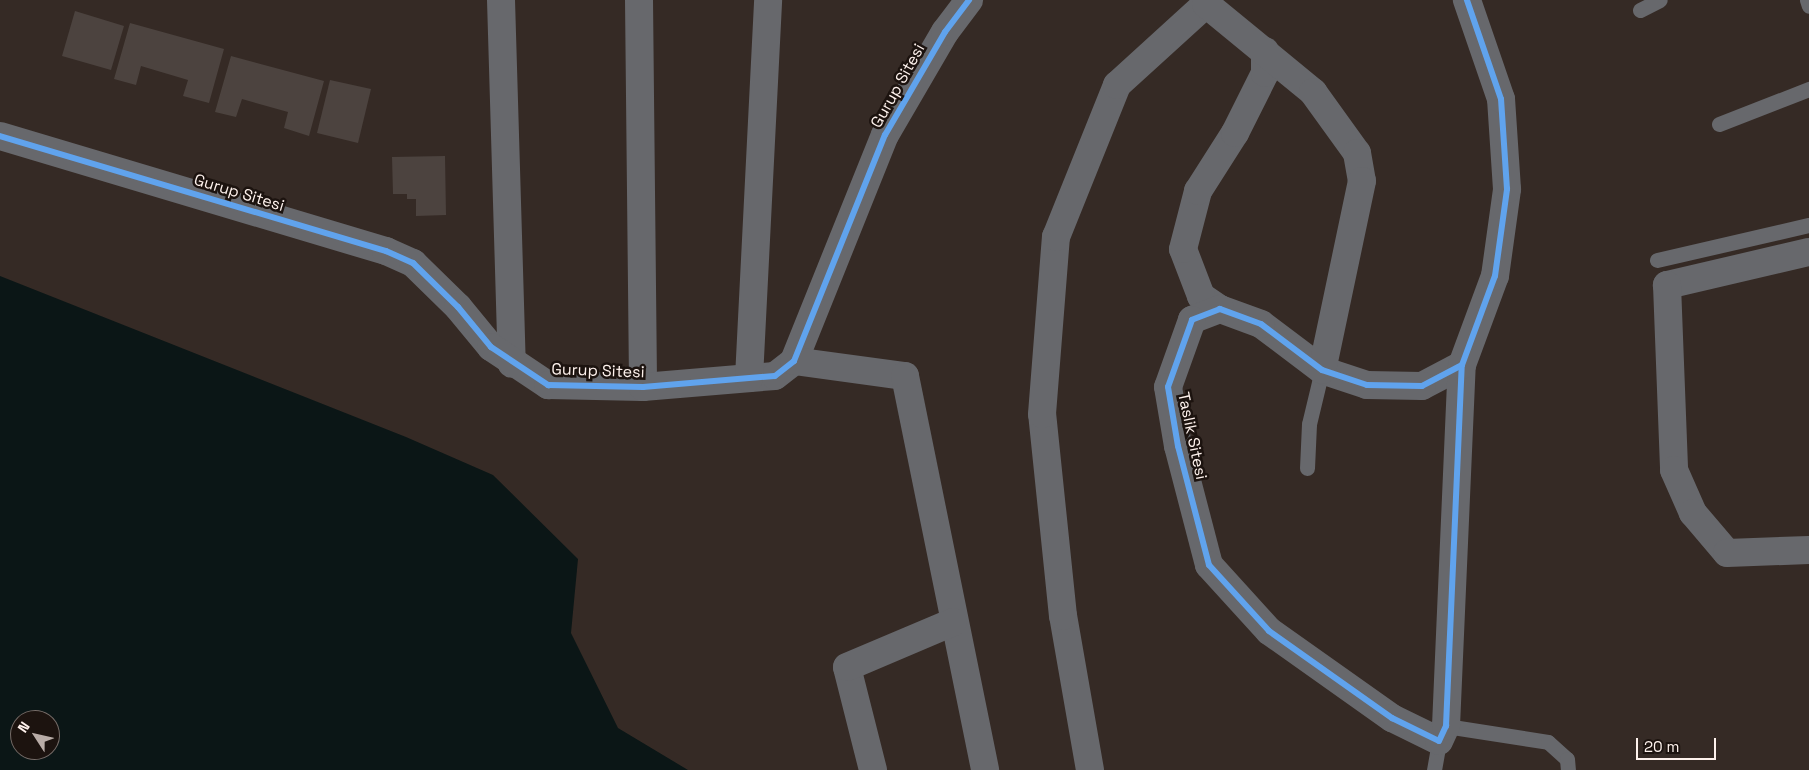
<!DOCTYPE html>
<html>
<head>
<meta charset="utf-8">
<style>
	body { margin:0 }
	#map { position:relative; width:1809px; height:770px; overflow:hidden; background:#352a25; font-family:"Space Grotesk",sans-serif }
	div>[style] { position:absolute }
	.water>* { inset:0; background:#0b1616 }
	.building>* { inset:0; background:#4c433f }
	.lane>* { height:15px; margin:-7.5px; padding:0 7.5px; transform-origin:7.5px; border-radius:7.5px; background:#67686c }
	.street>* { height:28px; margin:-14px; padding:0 14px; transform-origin:14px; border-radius:14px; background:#67686c }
	.cycleway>* { height:6px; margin:-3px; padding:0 3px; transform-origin:3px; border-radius:3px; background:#60a3ed }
	span { translate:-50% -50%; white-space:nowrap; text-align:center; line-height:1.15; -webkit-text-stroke:5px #1c130f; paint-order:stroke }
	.street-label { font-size:16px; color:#fef2ed }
	.north { position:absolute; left:10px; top:710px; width:50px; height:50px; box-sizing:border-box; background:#1c130f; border:1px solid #766c68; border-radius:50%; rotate:305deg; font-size:14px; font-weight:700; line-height:20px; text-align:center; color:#fef2ed }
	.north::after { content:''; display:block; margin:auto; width:18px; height:22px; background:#b8aca7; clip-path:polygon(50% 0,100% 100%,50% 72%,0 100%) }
	.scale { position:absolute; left:1636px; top:738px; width:80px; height:22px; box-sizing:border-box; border:2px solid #fef2ed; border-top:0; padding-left:6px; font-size:15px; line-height:18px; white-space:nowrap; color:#fef2ed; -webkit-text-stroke:4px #1c130f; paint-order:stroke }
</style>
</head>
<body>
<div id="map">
	<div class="water">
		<div style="clip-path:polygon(evenodd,0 276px,406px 437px,493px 475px,578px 559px,571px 633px,618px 728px,688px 770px,0 770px,0 276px,20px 720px,50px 720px,50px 750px,20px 750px,20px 720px)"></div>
	</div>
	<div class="building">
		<div style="clip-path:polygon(75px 11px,124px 26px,111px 70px,62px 56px)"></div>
		<div style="clip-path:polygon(130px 23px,224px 49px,209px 103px,183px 96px,188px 80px,141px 66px,136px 85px,114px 79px)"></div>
		<div style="clip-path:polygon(231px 56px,324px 81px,309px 136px,284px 128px,288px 112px,242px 99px,236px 117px,215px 112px)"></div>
		<div style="clip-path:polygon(330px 80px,371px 89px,358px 143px,317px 133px)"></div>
		<div style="clip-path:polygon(445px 156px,446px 215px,416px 216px,416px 199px,407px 199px,407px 194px,393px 194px,392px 157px)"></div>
	</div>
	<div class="lane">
		<div style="left:1807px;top:0;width:6px;rotate:72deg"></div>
		<div style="left:1640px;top:10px;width:22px;rotate:-27deg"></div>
		<div style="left:1719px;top:124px;width:97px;rotate:-21.3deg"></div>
		<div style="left:1657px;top:260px;width:156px;rotate:-13deg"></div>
		<div style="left:1307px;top:468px;width:44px;rotate:-87.4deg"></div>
		<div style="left:1309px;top:424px;width:56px;rotate:-76.5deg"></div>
		<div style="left:1446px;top:726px;width:103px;rotate:8.9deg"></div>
		<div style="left:1548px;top:742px;width:25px;rotate:42deg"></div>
		<div style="left:1567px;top:759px;width:11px;rotate:85deg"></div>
		<div style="left:1434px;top:770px;width:29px;rotate:-80deg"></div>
	</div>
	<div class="street">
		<div style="left:501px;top:0;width:364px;rotate:88.3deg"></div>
		<div style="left:639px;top:0;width:387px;rotate:89.4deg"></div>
		<div style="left:0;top:136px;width:403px;rotate:16.6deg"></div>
		<div style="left:386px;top:251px;width:30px;rotate:24deg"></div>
		<div style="left:413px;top:263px;width:63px;rotate:44.4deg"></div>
		<div style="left:458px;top:307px;width:52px;rotate:50.5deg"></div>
		<div style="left:491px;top:347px;width:69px;rotate:33.7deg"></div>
		<div style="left:548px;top:385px;width:95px;rotate:1.2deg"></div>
		<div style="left:643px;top:387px;width:132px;rotate:-4.8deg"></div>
		<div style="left:775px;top:376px;width:24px;rotate:-38deg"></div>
		<div style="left:794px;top:361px;width:244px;rotate:-68.1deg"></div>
		<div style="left:885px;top:135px;width:119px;rotate:-59.8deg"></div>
		<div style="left:945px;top:32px;width:40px;rotate:-53deg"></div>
		<div style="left:1809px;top:252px;width:146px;rotate:166.9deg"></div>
		<div style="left:1667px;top:285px;width:185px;rotate:87.8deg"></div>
		<div style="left:1674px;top:470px;width:47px;rotate:66.2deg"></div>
		<div style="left:1693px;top:513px;width:52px;rotate:49.6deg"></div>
		<div style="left:1727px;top:553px;width:82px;rotate:-2.1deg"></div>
		<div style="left:1220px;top:309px;width:23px;rotate:-146deg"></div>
		<div style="left:1201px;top:296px;width:50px;rotate:-111deg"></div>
		<div style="left:1183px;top:249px;width:60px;rotate:-75.5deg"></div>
		<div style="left:1198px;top:191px;width:69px;rotate:-57.5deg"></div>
		<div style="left:1235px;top:133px;width:67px;rotate:-63.4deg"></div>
		<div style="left:1265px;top:73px;width:22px;rotate:-90deg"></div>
		<div style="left:794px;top:361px;width:112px;rotate:7.7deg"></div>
		<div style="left:905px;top:376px;width:402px;rotate:78.5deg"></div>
		<div style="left:1462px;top:365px;width:45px;rotate:152.3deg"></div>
		<div style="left:1422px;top:386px;width:55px;rotate:-179deg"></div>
		<div style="left:1367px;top:385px;width:47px;rotate:-161.6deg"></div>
		<div style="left:1322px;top:370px;width:76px;rotate:-143deg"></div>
		<div style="left:1261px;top:324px;width:44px;rotate:-159.9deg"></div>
		<div style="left:1220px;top:309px;width:30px;rotate:159deg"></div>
		<div style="left:1192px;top:320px;width:71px;rotate:109.7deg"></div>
		<div style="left:1168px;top:387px;width:60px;rotate:80.4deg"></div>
		<div style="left:1178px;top:446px;width:123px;rotate:75.4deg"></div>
		<div style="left:1209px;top:565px;width:89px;rotate:47.7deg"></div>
		<div style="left:1269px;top:631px;width:151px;rotate:35.3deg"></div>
		<div style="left:1392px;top:718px;width:52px;rotate:26.1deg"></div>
		<div style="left:1439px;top:741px;width:17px;rotate:-65deg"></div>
		<div style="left:1446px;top:726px;width:361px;rotate:-87.5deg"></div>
		<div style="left:1462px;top:365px;width:95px;rotate:-69.7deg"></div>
		<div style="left:1495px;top:276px;width:88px;rotate:-82.1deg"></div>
		<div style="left:1507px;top:189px;width:90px;rotate:-93.8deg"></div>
		<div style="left:1501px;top:99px;width:105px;rotate:-109deg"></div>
		<div style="left:749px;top:378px;width:378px;rotate:-87.1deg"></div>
		<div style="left:873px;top:770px;width:106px;rotate:-104.2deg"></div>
		<div style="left:847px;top:667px;width:115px;rotate:-23deg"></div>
		<div style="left:1090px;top:770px;width:156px;rotate:-99.9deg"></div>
		<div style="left:1063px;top:616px;width:203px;rotate:-95.9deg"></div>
		<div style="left:1042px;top:414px;width:178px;rotate:-85.5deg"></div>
		<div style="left:1056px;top:237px;width:164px;rotate:-68.1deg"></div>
		<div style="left:1117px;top:85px;width:120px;rotate:-42.3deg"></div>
		<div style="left:1206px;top:4px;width:139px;rotate:39.4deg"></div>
		<div style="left:1313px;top:92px;width:75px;rotate:54.2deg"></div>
		<div style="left:1357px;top:153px;width:28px;rotate:80deg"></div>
		<div style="left:1362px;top:181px;width:193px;rotate:101.9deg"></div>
	</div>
	<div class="cycleway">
		<div style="left:0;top:136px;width:403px;rotate:16.6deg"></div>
		<div style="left:386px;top:251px;width:30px;rotate:24deg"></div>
		<div style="left:413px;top:263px;width:63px;rotate:44.4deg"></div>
		<div style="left:458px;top:307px;width:52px;rotate:50.5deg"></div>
		<div style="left:491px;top:347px;width:69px;rotate:33.7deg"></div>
		<div style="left:548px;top:385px;width:95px;rotate:1.2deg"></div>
		<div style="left:643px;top:387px;width:132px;rotate:-4.8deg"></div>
		<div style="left:775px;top:376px;width:24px;rotate:-38deg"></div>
		<div style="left:794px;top:361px;width:244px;rotate:-68.1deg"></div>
		<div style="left:885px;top:135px;width:119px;rotate:-59.8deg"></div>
		<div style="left:945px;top:32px;width:40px;rotate:-53deg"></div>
		<div style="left:1462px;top:365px;width:45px;rotate:152.3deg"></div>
		<div style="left:1422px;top:386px;width:55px;rotate:-179deg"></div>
		<div style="left:1367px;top:385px;width:47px;rotate:-161.6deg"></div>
		<div style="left:1322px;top:370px;width:76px;rotate:-143deg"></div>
		<div style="left:1261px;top:324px;width:44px;rotate:-159.9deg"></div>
		<div style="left:1220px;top:309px;width:30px;rotate:159deg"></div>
		<div style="left:1192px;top:320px;width:71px;rotate:109.7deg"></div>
		<div style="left:1168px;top:387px;width:60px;rotate:80.4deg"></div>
		<div style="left:1178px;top:446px;width:123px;rotate:75.4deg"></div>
		<div style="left:1209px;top:565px;width:89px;rotate:47.7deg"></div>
		<div style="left:1269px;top:631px;width:151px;rotate:35.3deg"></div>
		<div style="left:1392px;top:718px;width:52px;rotate:26.1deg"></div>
		<div style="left:1439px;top:741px;width:17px;rotate:-65deg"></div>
		<div style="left:1446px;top:726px;width:361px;rotate:-87.5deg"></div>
		<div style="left:1462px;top:365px;width:95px;rotate:-69.7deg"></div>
		<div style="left:1495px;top:276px;width:88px;rotate:-82.1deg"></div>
		<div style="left:1507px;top:189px;width:90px;rotate:-93.8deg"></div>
		<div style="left:1501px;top:99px;width:105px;rotate:-109deg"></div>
	</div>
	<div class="street-label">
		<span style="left:898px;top:86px;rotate:-61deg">Gurup Sitesi</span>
		<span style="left:239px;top:193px;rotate:17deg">Gurup Sitesi</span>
		<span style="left:598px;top:371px;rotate:2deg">Gurup Sitesi</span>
		<span style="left:1192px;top:436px;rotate:78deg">Taslik Sitesi</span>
	</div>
	<div class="north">N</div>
	<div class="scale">20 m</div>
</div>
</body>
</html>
